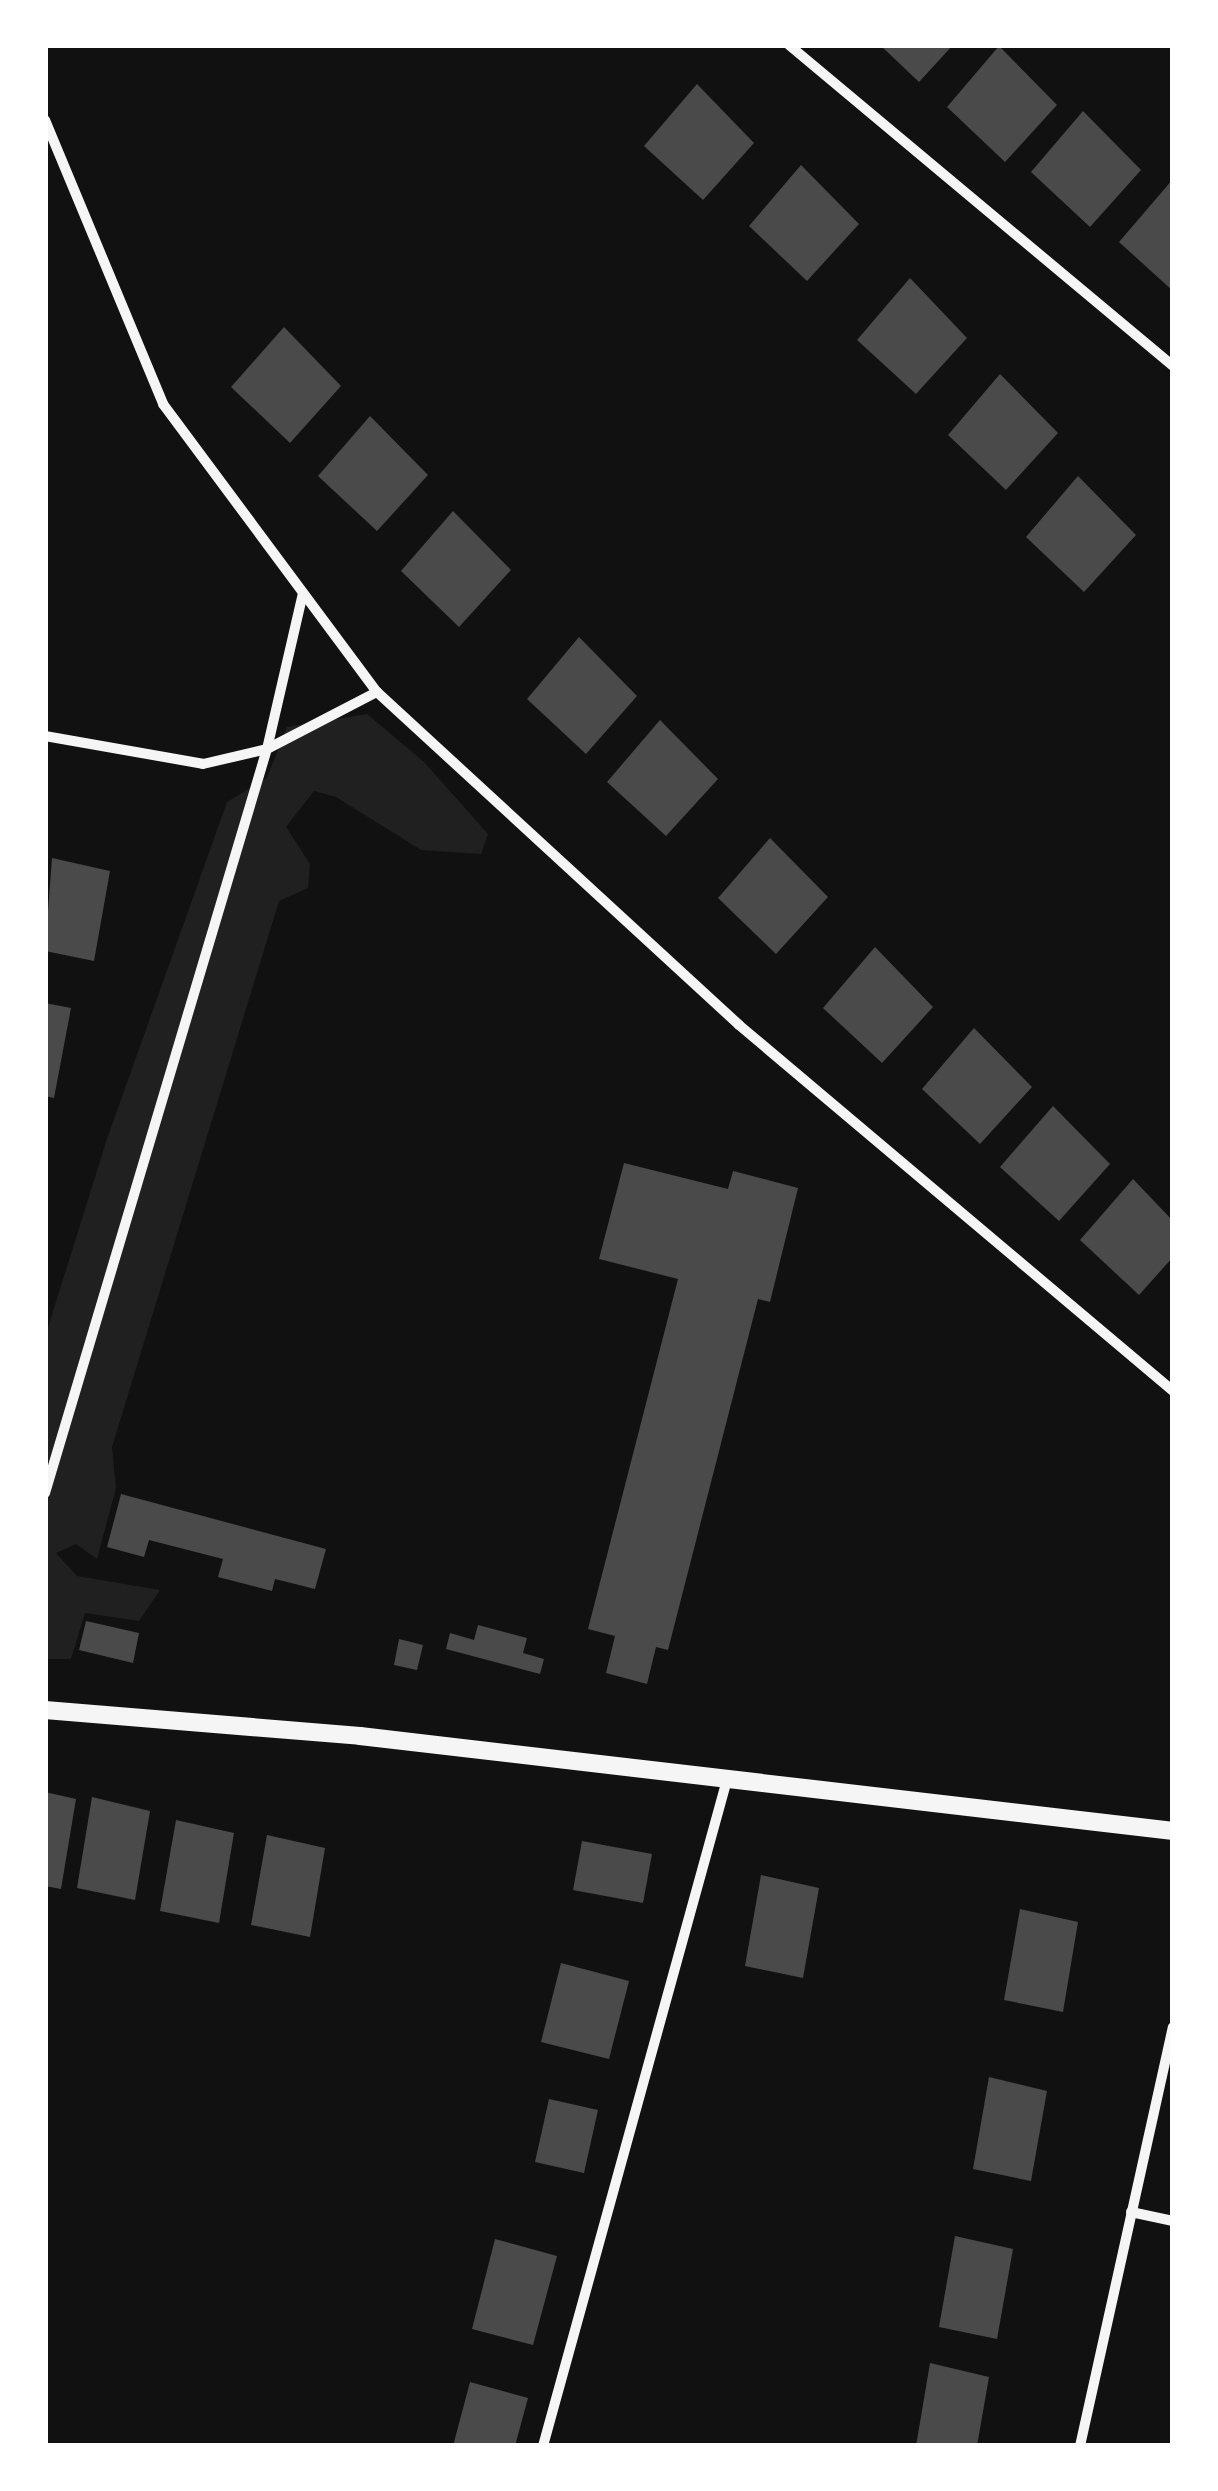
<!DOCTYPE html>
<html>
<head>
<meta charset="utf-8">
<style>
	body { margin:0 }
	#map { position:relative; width:1218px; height:2491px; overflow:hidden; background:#111; font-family:"Golos Text",sans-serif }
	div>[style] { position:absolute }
	.green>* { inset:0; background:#202020 }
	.building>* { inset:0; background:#4a4a4a }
	.minor>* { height:10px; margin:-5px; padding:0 5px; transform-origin:5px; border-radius:5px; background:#f5f5f5 }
	.tertiary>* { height:18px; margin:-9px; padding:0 9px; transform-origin:9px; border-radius:9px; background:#f5f5f5 }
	span { translate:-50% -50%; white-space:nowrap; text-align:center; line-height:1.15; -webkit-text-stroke:8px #fff; paint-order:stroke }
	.frame { position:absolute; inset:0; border:48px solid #fff; pointer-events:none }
</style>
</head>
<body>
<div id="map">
	<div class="green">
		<div style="clip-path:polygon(367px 714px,424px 762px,488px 834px,481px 854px,421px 850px,336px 797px,314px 791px,286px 827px,310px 864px,308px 888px,279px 901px,112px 1447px,116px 1488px,97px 1559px,76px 1544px,56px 1553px,77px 1576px,160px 1590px,139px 1621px,85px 1613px,71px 1659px,45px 1659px,45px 1337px,107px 1139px,227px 802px,267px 778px,287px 727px)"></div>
	</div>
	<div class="building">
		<div style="clip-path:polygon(880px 45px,953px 45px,919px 82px)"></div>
		<div style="clip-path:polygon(999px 46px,1057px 105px,1005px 162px,947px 107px)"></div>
		<div style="clip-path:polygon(697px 84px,754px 143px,703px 200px,644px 146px)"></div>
		<div style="clip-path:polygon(1083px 111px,1141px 170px,1090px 227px,1031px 172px)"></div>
		<div style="clip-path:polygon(801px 165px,859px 224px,807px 281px,749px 226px)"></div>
		<div style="clip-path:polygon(1173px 179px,1173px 291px,1119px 242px)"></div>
		<div style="clip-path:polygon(910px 278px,967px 338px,916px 394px,857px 340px)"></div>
		<div style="clip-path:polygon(284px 327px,341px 386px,290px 443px,231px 387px)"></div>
		<div style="clip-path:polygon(1000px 374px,1058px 433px,1006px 490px,948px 435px)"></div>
		<div style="clip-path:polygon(370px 416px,428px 475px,377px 531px,318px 476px)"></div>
		<div style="clip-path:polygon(1078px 476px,1136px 535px,1084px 592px,1026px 537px)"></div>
		<div style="clip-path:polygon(453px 511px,511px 570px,459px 627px,401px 571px)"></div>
		<div style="clip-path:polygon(579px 637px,637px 696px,586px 754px,527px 699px)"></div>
		<div style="clip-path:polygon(660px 720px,718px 779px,666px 836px,607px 782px)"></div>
		<div style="clip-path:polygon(770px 838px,828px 897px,776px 954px,718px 898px)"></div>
		<div style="clip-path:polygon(52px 858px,110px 871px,94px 961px,45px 951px)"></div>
		<div style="clip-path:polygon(875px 947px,933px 1007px,882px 1063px,823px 1008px)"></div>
		<div style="clip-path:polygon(45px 1003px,71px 1008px,54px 1098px,45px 1096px)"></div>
		<div style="clip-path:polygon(974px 1028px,1032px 1087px,980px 1144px,922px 1089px)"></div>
		<div style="clip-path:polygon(1053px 1106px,1110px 1164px,1059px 1221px,1000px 1167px)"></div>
		<div style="clip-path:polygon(624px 1163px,728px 1189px,733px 1171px,798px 1188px,770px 1302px,758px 1299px,668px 1650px,656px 1647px,647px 1684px,606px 1673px,615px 1636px,588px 1629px,678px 1279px,599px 1259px)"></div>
		<div style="clip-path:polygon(1133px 1179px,1173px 1221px,1173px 1257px,1139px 1295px,1080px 1240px)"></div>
		<div style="clip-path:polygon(121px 1494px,326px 1549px,315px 1589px,275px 1579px,272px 1591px,218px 1577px,223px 1559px,149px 1540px,144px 1557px,107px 1547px)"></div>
		<div style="clip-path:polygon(86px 1621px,139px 1633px,133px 1663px,79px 1650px)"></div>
		<div style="clip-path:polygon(478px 1625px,527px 1638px,523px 1653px,544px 1659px,540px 1674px,446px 1649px,450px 1633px,474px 1640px)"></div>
		<div style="clip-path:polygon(399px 1639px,423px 1645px,417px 1670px,394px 1665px)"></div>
		<div style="clip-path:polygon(45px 1792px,76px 1799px,61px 1889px,45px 1886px)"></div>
		<div style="clip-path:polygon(92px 1797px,150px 1811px,135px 1900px,77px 1888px)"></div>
		<div style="clip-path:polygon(176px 1820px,234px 1833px,219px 1923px,160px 1911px)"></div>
		<div style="clip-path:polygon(267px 1835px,325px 1848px,310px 1937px,251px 1925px)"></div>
		<div style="clip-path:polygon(582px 1841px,652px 1854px,643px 1903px,573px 1890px)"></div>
		<div style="clip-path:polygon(761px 1875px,819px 1888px,803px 1978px,745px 1966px)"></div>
		<div style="clip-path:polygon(1020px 1909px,1078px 1922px,1063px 2012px,1004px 2000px)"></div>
		<div style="clip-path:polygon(561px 1963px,629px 1981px,609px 2059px,541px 2042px)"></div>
		<div style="clip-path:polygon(989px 2077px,1047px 2091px,1031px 2181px,973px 2169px)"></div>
		<div style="clip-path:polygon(549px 2099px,598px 2110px,584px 2173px,535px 2162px)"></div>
		<div style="clip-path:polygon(955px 2236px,1013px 2249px,997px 2339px,939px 2327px)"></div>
		<div style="clip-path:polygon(495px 2239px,557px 2256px,533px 2345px,472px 2329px)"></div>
		<div style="clip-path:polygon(930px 2363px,989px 2377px,977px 2446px,916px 2446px)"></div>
		<div style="clip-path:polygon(470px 2382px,528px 2398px,515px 2446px,453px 2446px)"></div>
	</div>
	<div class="minor">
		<div style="left:789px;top:45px;width:500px;rotate:39.89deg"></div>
		<div style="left:45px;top:120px;width:308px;rotate:67.4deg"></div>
		<div style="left:163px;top:404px;width:359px;rotate:53.4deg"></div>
		<div style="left:377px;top:692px;width:492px;rotate:42.6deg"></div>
		<div style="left:739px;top:1025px;width:568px;rotate:40.14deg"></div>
		<div style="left:45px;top:736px;width:160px;rotate:10deg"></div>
		<div style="left:203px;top:764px;width:66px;rotate:-13.2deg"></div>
		<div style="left:267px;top:749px;width:124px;rotate:-27.4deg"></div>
		<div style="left:45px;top:1493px;width:776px;rotate:-73.39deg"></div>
		<div style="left:267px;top:749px;width:160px;rotate:-77deg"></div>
		<div style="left:1131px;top:2212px;width:43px;rotate:12.1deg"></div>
		<div style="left:543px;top:2446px;width:691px;rotate:-74.56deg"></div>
		<div style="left:1080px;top:2446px;width:429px;rotate:-77.5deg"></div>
	</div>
	<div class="tertiary">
		<div style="left:45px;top:1710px;width:316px;rotate:4.7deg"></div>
		<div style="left:360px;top:1736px;width:819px;rotate:6.66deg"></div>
	</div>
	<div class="frame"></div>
</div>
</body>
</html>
